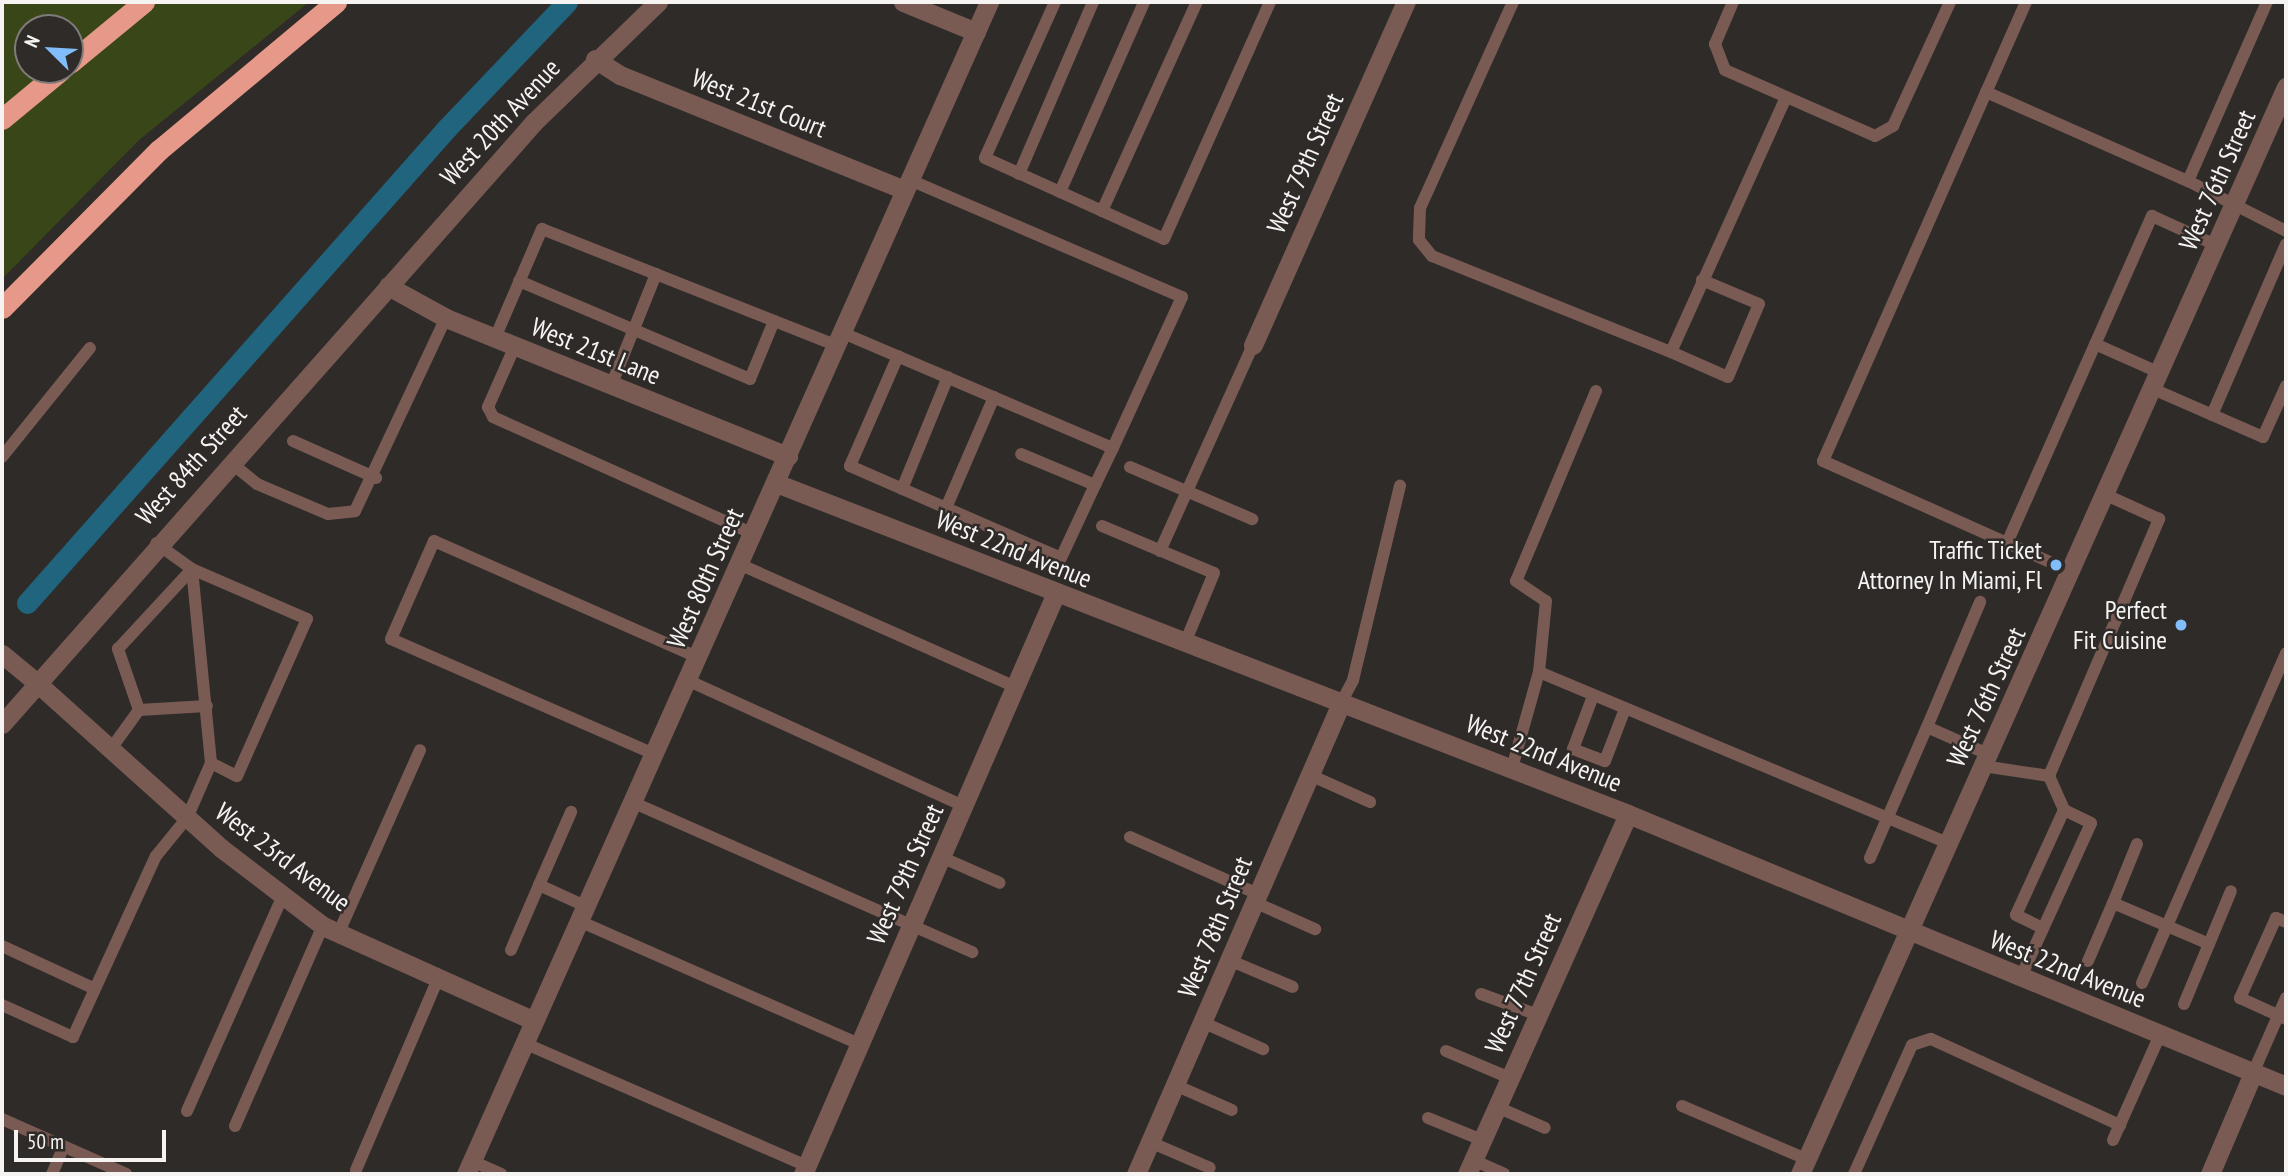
<!DOCTYPE html>
<html>
<head>
<meta charset="utf-8">
<style>
	body { margin:0 }
	#map { position:relative; width:2288px; height:1176px; overflow:hidden; background:#2f2b29; font-family:"PT Sans Narrow",sans-serif }
	div>[style] { position:absolute }
	.green>* { inset:0; background:#394618 }
	.canal>* { height:21px; margin:-10.5px; padding:0 10.5px; transform-origin:10.5px; border-radius:10.5px; background:#20647d }
	.service>* { height:12px; margin:-6px; padding:0 6px; transform-origin:6px; border-radius:6px; background:#7a5b54 }
	.minor>* { height:19px; margin:-9.5px; padding:0 9.5px; transform-origin:9.5px; border-radius:9.5px; background:#7a5b54 }
	.tertiary>* { height:19px; margin:-9.5px; padding:0 9.5px; transform-origin:9.5px; border-radius:9.5px; background:#7a5b54 }
	.motorway>* { height:21px; margin:-10.5px; padding:0 10.5px; transform-origin:10.5px; border-radius:10.5px; background:#e69989 }
	.dots>* { width:19px; height:19px; translate:-50% -50%; box-sizing:border-box; border:4px solid #2f2b29; border-radius:50% }
	span { translate:-50% -50%; white-space:nowrap; text-align:center; line-height:1.15; -webkit-text-stroke:5px #2f2b29; paint-order:stroke }
	.street-label { font-size:26px; color:#f6f4f3 }
	.poi-label { font-size:26px; color:#f6f4f3 }
	.right { translate:-100% -50%; text-align:right }
	.frame { position:absolute; inset:0; border:4px solid #f6f4f3; pointer-events:none }
	.north { position:absolute; left:14px; top:14px; width:70px; height:70px; box-sizing:border-box; background:#2f2b29; border:2px solid #7f7b7a; border-radius:50%; rotate:294deg; font-size:19px; font-weight:700; line-height:28px; text-align:center; color:#f6f4f3 }
	.north::after { content:''; display:block; margin:auto; width:24px; height:32px; background:#80bdfa; clip-path:polygon(50% 0,100% 100%,50% 72%,0 100%) }
	.scale { position:absolute; left:14px; top:1130px; width:152px; height:32px; box-sizing:border-box; border:4px solid #f6f4f3; border-top:0; padding-left:9px; font-size:21px; line-height:24px; white-space:nowrap; color:#f6f4f3; -webkit-text-stroke:5px #2f2b29; paint-order:stroke }
</style>
</head>
<body>
<div id="map">
	<div class="green">
		<div style="clip-path:polygon(evenodd,2px 2px,309px 2px,139px 140px,2px 279px,2px 2px,28px 28px,70px 28px,70px 70px,28px 70px,28px 28px)"></div>
	</div>
	<div class="canal">
		<div style="left:27px;top:603px;width:634px;rotate:-48.52deg"></div>
		<div style="left:447px;top:128px;width:174px;rotate:-46.4deg"></div>
	</div>
	<div class="service">
		<div style="left:1055px;top:2px;width:171px;rotate:114.2deg"></div>
		<div style="left:985px;top:158px;width:196px;rotate:24.3deg"></div>
		<div style="left:1164px;top:239px;width:260px;rotate:-65.9deg"></div>
		<div style="left:1513px;top:2px;width:226px;rotate:114.3deg"></div>
		<div style="left:1420px;top:208px;width:32px;rotate:92deg"></div>
		<div style="left:1419px;top:240px;width:21px;rotate:51deg"></div>
		<div style="left:1432px;top:256px;width:258px;rotate:21.9deg"></div>
		<div style="left:1671px;top:352px;width:277px;rotate:-65.7deg"></div>
		<div style="left:1733px;top:2px;width:46px;rotate:113.2deg"></div>
		<div style="left:1715px;top:44px;width:28px;rotate:69deg"></div>
		<div style="left:1725px;top:70px;width:164px;rotate:23.7deg"></div>
		<div style="left:1875px;top:136px;width:21px;rotate:-29deg"></div>
		<div style="left:1893px;top:126px;width:136px;rotate:-65.3deg"></div>
		<div style="left:2026px;top:2px;width:502px;rotate:113.86deg"></div>
		<div style="left:1823px;top:461px;width:273px;rotate:24deg"></div>
		<div style="left:1986px;top:92px;width:221px;rotate:23.8deg"></div>
		<div style="left:2188px;top:181px;width:196px;rotate:-66.2deg"></div>
		<div style="left:1019px;top:174px;width:187px;rotate:-66.7deg"></div>
		<div style="left:910px;top:180px;width:296px;rotate:23.3deg"></div>
		<div style="left:1182px;top:297px;width:166px;rotate:114.6deg"></div>
		<div style="left:2188px;top:181px;width:110px;rotate:27deg"></div>
		<div style="left:1060px;top:192px;width:208px;rotate:-66.1deg"></div>
		<div style="left:1102px;top:211px;width:230px;rotate:-65.6deg"></div>
		<div style="left:519px;top:281px;width:251px;rotate:23deg"></div>
		<div style="left:750px;top:379px;width:63px;rotate:-67.5deg"></div>
		<div style="left:843px;top:333px;width:293px;rotate:23.1deg"></div>
		<div style="left:1113px;top:448px;width:41px;rotate:115.9deg"></div>
		<div style="left:1095px;top:485px;width:80px;rotate:-157.3deg"></div>
		<div style="left:495px;top:338px;width:119px;rotate:-66.7deg"></div>
		<div style="left:542px;top:229px;width:317px;rotate:21.6deg"></div>
		<div style="left:2095px;top:344px;width:71px;rotate:24deg"></div>
		<div style="left:515px;top:346px;width:67px;rotate:113.9deg"></div>
		<div style="left:488px;top:407px;width:11px;rotate:63deg"></div>
		<div style="left:493px;top:417px;width:285px;rotate:24.2deg"></div>
		<div style="left:1671px;top:352px;width:62px;rotate:23.7deg"></div>
		<div style="left:1728px;top:377px;width:79px;rotate:-67deg"></div>
		<div style="left:1759px;top:304px;width:62px;rotate:-157.2deg"></div>
		<div style="left:898px;top:356px;width:120px;rotate:113.6deg"></div>
		<div style="left:850px;top:466px;width:105px;rotate:23.6deg"></div>
		<div style="left:946px;top:508px;width:121px;rotate:-66.6deg"></div>
		<div style="left:611px;top:386px;width:121px;rotate:-68.1deg"></div>
		<div style="left:2153px;top:389px;width:120px;rotate:23.6deg"></div>
		<div style="left:2263px;top:437px;width:56px;rotate:-65.7deg"></div>
		<div style="left:1596px;top:391px;width:206px;rotate:112.8deg"></div>
		<div style="left:1516px;top:581px;width:36px;rotate:34deg"></div>
		<div style="left:1546px;top:601px;width:71px;rotate:95.6deg"></div>
		<div style="left:1539px;top:672px;width:443px;rotate:22.7deg"></div>
		<div style="left:2212px;top:415px;width:186px;rotate:-66.6deg"></div>
		<div style="left:293px;top:441px;width:91px;rotate:24deg"></div>
		<div style="left:2px;top:457px;width:140px;rotate:-51.1deg"></div>
		<div style="left:230px;top:462px;width:35px;rotate:39deg"></div>
		<div style="left:257px;top:484px;width:77px;rotate:22.9deg"></div>
		<div style="left:328px;top:514px;width:27px;rotate:-6deg"></div>
		<div style="left:355px;top:511px;width:213px;rotate:-64.8deg"></div>
		<div style="left:1130px;top:467px;width:133px;rotate:23.1deg"></div>
		<div style="left:902px;top:489px;width:121px;rotate:-67.7deg"></div>
		<div style="left:946px;top:508px;width:125px;rotate:23.5deg"></div>
		<div style="left:1061px;top:558px;width:81px;rotate:-65deg"></div>
		<div style="left:1102px;top:526px;width:121px;rotate:22.8deg"></div>
		<div style="left:1214px;top:573px;width:76px;rotate:112.5deg"></div>
		<div style="left:2007px;top:543px;width:358px;rotate:-66.1deg"></div>
		<div style="left:2152px;top:216px;width:70px;rotate:24.4deg"></div>
		<div style="left:1160px;top:551px;width:226px;rotate:-65.7deg"></div>
		<div style="left:739px;top:564px;width:302px;rotate:24deg"></div>
		<div style="left:687px;top:680px;width:303px;rotate:24.5deg"></div>
		<div style="left:1593px;top:696px;width:57px;rotate:110.7deg"></div>
		<div style="left:1573px;top:749px;width:34px;rotate:21deg"></div>
		<div style="left:1605px;top:761px;width:56px;rotate:-69deg"></div>
		<div style="left:1342px;top:701px;width:24px;rotate:-62deg"></div>
		<div style="left:1353px;top:680px;width:200px;rotate:-76.4deg"></div>
		<div style="left:139px;top:710px;width:68px;rotate:-3.4deg"></div>
		<div style="left:1927px;top:727px;width:136px;rotate:-67deg"></div>
		<div style="left:113px;top:746px;width:44px;rotate:-54.2deg"></div>
		<div style="left:139px;top:710px;width:65px;rotate:-109deg"></div>
		<div style="left:118px;top:649px;width:109px;rotate:-47.2deg"></div>
		<div style="left:192px;top:569px;width:44px;rotate:-144.2deg"></div>
		<div style="left:654px;top:754px;width:287px;rotate:-156.4deg"></div>
		<div style="left:391px;top:639px;width:107px;rotate:-66.3deg"></div>
		<div style="left:434px;top:541px;width:287px;rotate:23.8deg"></div>
		<div style="left:1983px;top:766px;width:67px;rotate:8.6deg"></div>
		<div style="left:2049px;top:776px;width:37px;rotate:66deg"></div>
		<div style="left:1512px;top:768px;width:100px;rotate:-74.3deg"></div>
		<div style="left:1310px;top:775px;width:66px;rotate:24.2deg"></div>
		<div style="left:2049px;top:776px;width:280px;rotate:-66.8deg"></div>
		<div style="left:2159px;top:519px;width:58px;rotate:-155.6deg"></div>
		<div style="left:632px;top:802px;width:372px;rotate:23.8deg"></div>
		<div style="left:1130px;top:837px;width:140px;rotate:24deg"></div>
		<div style="left:2137px;top:844px;width:64px;rotate:112.1deg"></div>
		<div style="left:2113px;top:903px;width:104px;rotate:23.1deg"></div>
		<div style="left:2209px;top:944px;width:57px;rotate:-67.5deg"></div>
		<div style="left:941px;top:857px;width:64px;rotate:23.8deg"></div>
		<div style="left:1870px;top:858px;width:143px;rotate:-66.5deg"></div>
		<div style="left:1927px;top:727px;width:67px;rotate:23.9deg"></div>
		<div style="left:539px;top:885px;width:80px;rotate:-66.3deg"></div>
		<div style="left:1254px;top:902px;width:67px;rotate:23.9deg"></div>
		<div style="left:579px;top:921px;width:306px;rotate:23.7deg"></div>
		<div style="left:2286px;top:922px;width:11px;rotate:-158deg"></div>
		<div style="left:2276px;top:918px;width:88px;rotate:114.2deg"></div>
		<div style="left:2240px;top:998px;width:51px;rotate:24.5deg"></div>
		<div style="left:339px;top:932px;width:199px;rotate:-66deg"></div>
		<div style="left:2px;top:946px;width:102px;rotate:24.8deg"></div>
		<div style="left:511px;top:950px;width:71px;rotate:-66.7deg"></div>
		<div style="left:539px;top:885px;width:51px;rotate:24.5deg"></div>
		<div style="left:1229px;top:960px;width:69px;rotate:22.9deg"></div>
		<div style="left:2088px;top:961px;width:63px;rotate:-66.7deg"></div>
		<div style="left:2020px;top:979px;width:171px;rotate:-65.5deg"></div>
		<div style="left:2091px;top:823px;width:30px;rotate:-154deg"></div>
		<div style="left:2064px;top:810px;width:115px;rotate:114.6deg"></div>
		<div style="left:2016px;top:915px;width:30px;rotate:26deg"></div>
		<div style="left:2142px;top:983px;width:360px;rotate:-66.4deg"></div>
		<div style="left:1481px;top:994px;width:61px;rotate:20.2deg"></div>
		<div style="left:2184px;top:1004px;width:65px;rotate:-67.4deg"></div>
		<div style="left:2px;top:1005px;width:78px;rotate:24.3deg"></div>
		<div style="left:73px;top:1037px;width:199px;rotate:-65.4deg"></div>
		<div style="left:156px;top:856px;width:49px;rotate:-50.8deg"></div>
		<div style="left:187px;top:818px;width:60px;rotate:-66.4deg"></div>
		<div style="left:211px;top:763px;width:29px;rotate:27deg"></div>
		<div style="left:237px;top:776px;width:172px;rotate:-66deg"></div>
		<div style="left:307px;top:619px;width:125px;rotate:-156.5deg"></div>
		<div style="left:192px;top:569px;width:195px;rotate:84.4deg"></div>
		<div style="left:1202px;top:1022px;width:67px;rotate:23.9deg"></div>
		<div style="left:524px;top:1043px;width:309px;rotate:23.5deg"></div>
		<div style="left:1446px;top:1051px;width:69px;rotate:22.9deg"></div>
		<div style="left:2253px;top:1073px;width:82px;rotate:-66.3deg"></div>
		<div style="left:1175px;top:1085px;width:62px;rotate:23.7deg"></div>
		<div style="left:1682px;top:1106px;width:135px;rotate:23.1deg"></div>
		<div style="left:1497px;top:1107px;width:52px;rotate:23.6deg"></div>
		<div style="left:187px;top:1111px;width:236px;rotate:-66deg"></div>
		<div style="left:1428px;top:1118px;width:58px;rotate:22.2deg"></div>
		<div style="left:2px;top:1119px;width:136px;rotate:23.9deg"></div>
		<div style="left:235px;top:1126px;width:219px;rotate:-66.3deg"></div>
		<div style="left:2113px;top:1140px;width:115px;rotate:-65.9deg"></div>
		<div style="left:1150px;top:1142px;width:65px;rotate:23.4deg"></div>
		<div style="left:1473px;top:1160px;width:34px;rotate:24deg"></div>
		<div style="left:472px;top:1161px;width:32px;rotate:24deg"></div>
		<div style="left:356px;top:1170px;width:208px;rotate:-66.8deg"></div>
		<div style="left:52px;top:1174px;width:30px;rotate:-67deg"></div>
		<div style="left:1854px;top:1174px;width:141px;rotate:-65.8deg"></div>
		<div style="left:1912px;top:1045px;width:20px;rotate:-18deg"></div>
		<div style="left:1931px;top:1039px;width:208px;rotate:24.5deg"></div>
	</div>
	<div class="minor">
		<div style="left:903px;top:2px;width:79px;rotate:22.3deg"></div>
		<div style="left:595px;top:59px;width:30px;rotate:33deg"></div>
		<div style="left:620px;top:75px;width:307px;rotate:22deg"></div>
		<div style="left:388px;top:286px;width:66px;rotate:28.9deg"></div>
		<div style="left:446px;top:318px;width:369px;rotate:22deg"></div>
		<div style="left:1253px;top:345px;width:376px;rotate:-66deg"></div>
		<div style="left:776px;top:483px;width:914px;rotate:21.23deg"></div>
		<div style="left:1628px;top:814px;width:712px;rotate:22.46deg"></div>
		<div style="left:36px;top:682px;width:249px;rotate:41.9deg"></div>
		<div style="left:221px;top:848px;width:128px;rotate:37.4deg"></div>
		<div style="left:323px;top:926px;width:231px;rotate:24.2deg"></div>
		<div style="left:466px;top:1174px;width:1283px;rotate:-65.95deg"></div>
		<div style="left:803px;top:1174px;width:631px;rotate:-66.48deg"></div>
		<div style="left:1136px;top:1174px;width:516px;rotate:-66.47deg"></div>
		<div style="left:1467px;top:1174px;width:394px;rotate:-65.9deg"></div>
		<div style="left:2210px;top:1174px;width:110px;rotate:-66.9deg"></div>
	</div>
	<div class="tertiary">
		<div style="left:2px;top:654px;width:44px;rotate:39.5deg"></div>
		<div style="left:2px;top:724px;width:803px;rotate:-48.53deg"></div>
		<div style="left:534px;top:122px;width:173px;rotate:-44.1deg"></div>
		<div style="left:1800px;top:1174px;width:1191px;rotate:-65.91deg"></div>
	</div>
	<div class="motorway">
		<div style="left:70px;top:63px;width:96px;rotate:-39.5deg"></div>
		<div style="left:2px;top:119px;width:77px;rotate:-39.7deg"></div>
		<div style="left:2px;top:308px;width:223px;rotate:-45.2deg"></div>
		<div style="left:159px;top:150px;width:231px;rotate:-39.9deg"></div>
	</div>
	<div class="dots">
		<div style="left:2056px;top:565px;background:#80bdfa"></div>
		<div style="left:2181px;top:625px;background:#80bdfa"></div>
	</div>
	<div class="street-label">
		<span style="left:759px;top:103px;rotate:22deg">West 21st Court</span>
		<span style="left:500px;top:122px;rotate:-47deg">West 20th Avenue</span>
		<span style="left:1305px;top:163px;rotate:-66deg">West 79th Street</span>
		<span style="left:2217px;top:180px;rotate:-66deg">West 76th Street</span>
		<span style="left:596px;top:351px;rotate:22deg">West 21st Lane</span>
		<span style="left:191px;top:465px;rotate:-48deg">West 84th Street</span>
		<span style="left:1014px;top:549px;rotate:22deg">West 22nd Avenue</span>
		<span style="left:705px;top:578px;rotate:-66deg">West 80th Street</span>
		<span style="left:1986px;top:697px;rotate:-65deg">West 76th Street</span>
		<span style="left:1544px;top:753px;rotate:22deg">West 22nd Avenue</span>
		<span style="left:283px;top:857px;rotate:37deg">West 23rd Avenue</span>
		<span style="left:905px;top:874px;rotate:-66deg">West 79th Street</span>
		<span style="left:1215px;top:927px;rotate:-67deg">West 78th Street</span>
		<span style="left:2068px;top:969px;rotate:22deg">West 22nd Avenue</span>
		<span style="left:1523px;top:983px;rotate:-66deg">West 77th Street</span>
	</div>
	<div class="poi-label">
		<span class="right" style="left:2042px;top:565px">Traffic Ticket<br>Attorney In Miami, Fl</span>
		<span class="right" style="left:2167px;top:625px">Perfect<br>Fit Cuisine</span>
	</div>
	<div class="frame"></div>
	<div class="north">N</div>
	<div class="scale">50 m</div>
</div>
</body>
</html>
